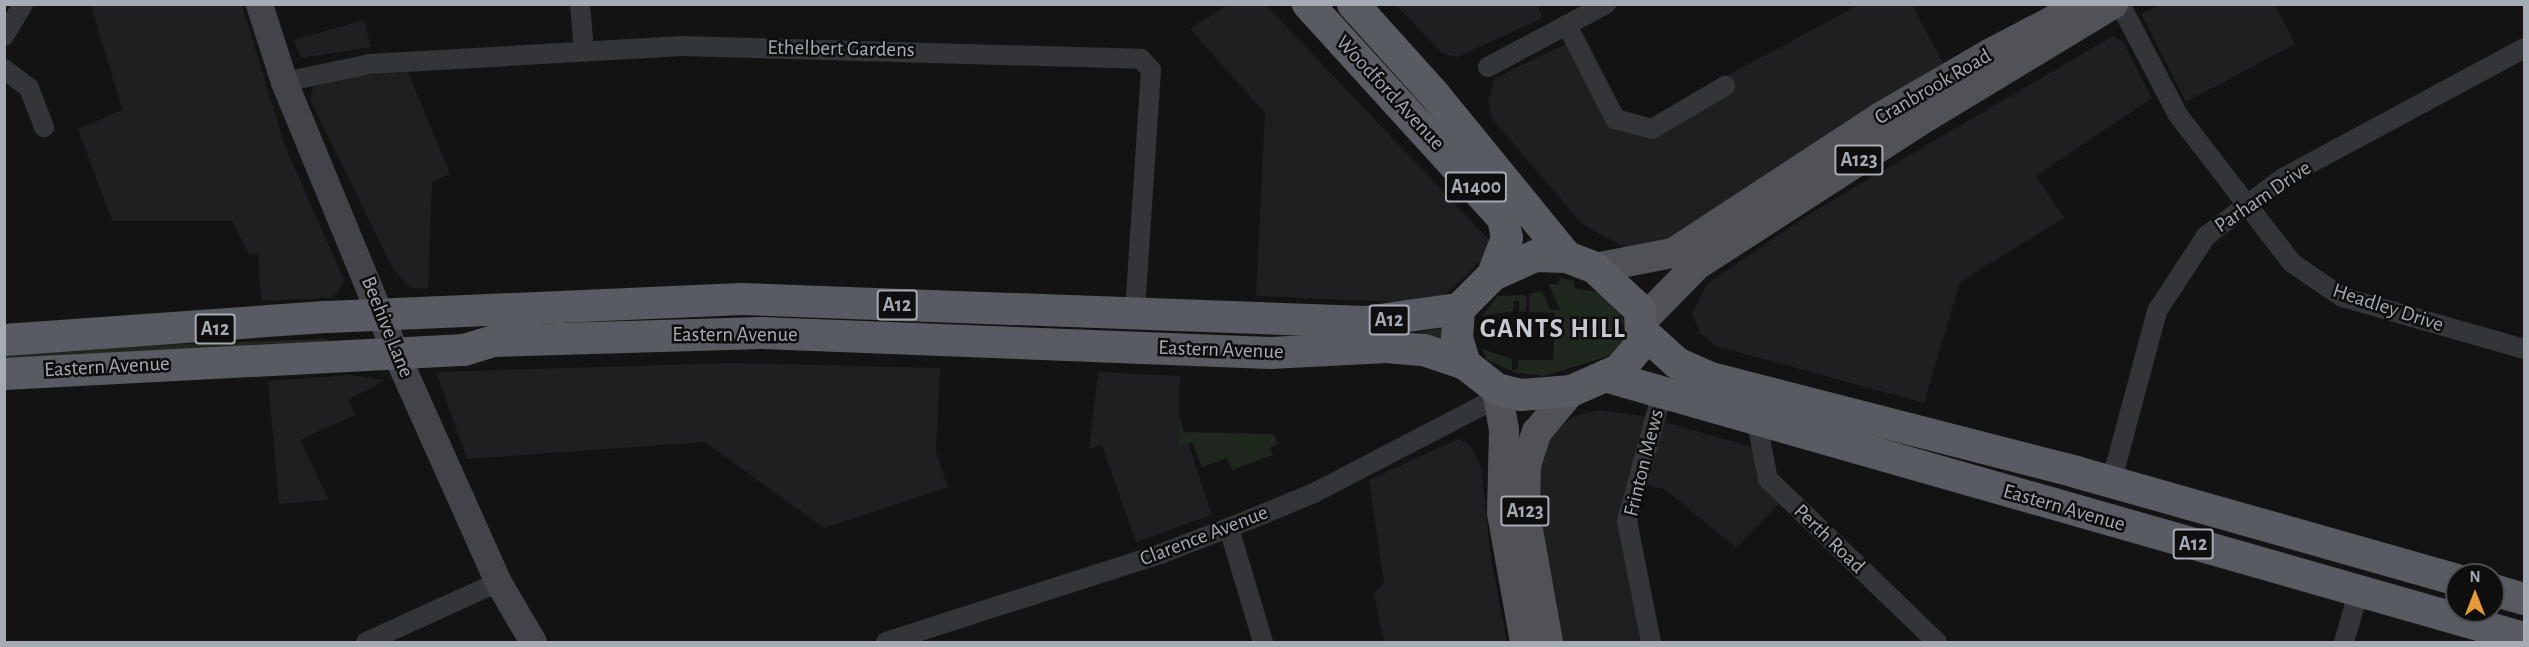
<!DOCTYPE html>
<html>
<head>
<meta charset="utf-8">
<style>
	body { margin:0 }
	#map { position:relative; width:2529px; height:647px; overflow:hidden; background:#131314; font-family:"Alegreya Sans",sans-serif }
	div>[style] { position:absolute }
	.built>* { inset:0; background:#1f1f21 }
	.green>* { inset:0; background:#1f271f }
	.minor>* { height:20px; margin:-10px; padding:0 10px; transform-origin:10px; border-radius:10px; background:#343539 }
	.secondary>* { height:27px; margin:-13.5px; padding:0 13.5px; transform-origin:13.5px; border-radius:13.5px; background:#424449 }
	.primary>* { height:30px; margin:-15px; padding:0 15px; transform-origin:15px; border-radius:15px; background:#505258 }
	.trunk>* { height:32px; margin:-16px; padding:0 16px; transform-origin:16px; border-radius:16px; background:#585b61 }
	span { translate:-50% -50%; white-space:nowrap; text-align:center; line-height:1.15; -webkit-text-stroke:5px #0e0e0f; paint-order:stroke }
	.shield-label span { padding:2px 4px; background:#0e0e0f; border:2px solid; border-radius:4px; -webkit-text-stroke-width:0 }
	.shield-label { font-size:20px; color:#a5abb4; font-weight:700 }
	.street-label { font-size:21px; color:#a5abb4 }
	.district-label { font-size:27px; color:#c6cad0; font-weight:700; letter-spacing:1.5px }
	.frame { position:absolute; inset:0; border:6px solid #a5abb4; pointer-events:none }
	.north { position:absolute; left:2445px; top:563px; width:60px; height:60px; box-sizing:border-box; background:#0e0e0f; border:2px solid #4a4d51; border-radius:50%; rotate:0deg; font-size:16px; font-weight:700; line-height:24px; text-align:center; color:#a5abb4 }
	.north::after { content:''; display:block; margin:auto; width:21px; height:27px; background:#e89a37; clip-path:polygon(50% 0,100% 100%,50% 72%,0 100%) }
</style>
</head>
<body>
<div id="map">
	<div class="built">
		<div style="clip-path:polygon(2162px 4px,2275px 5px,2295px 44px,2186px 102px,2141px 14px)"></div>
		<div style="clip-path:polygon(91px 5px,242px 5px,285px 146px,345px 282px,332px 298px,261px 301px,258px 254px,249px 254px,232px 221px,112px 221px,78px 129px,122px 110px)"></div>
		<div style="clip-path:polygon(1227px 5px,1266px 5px,1490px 241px,1482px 260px,1443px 297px,1421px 303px,1256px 296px,1265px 113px,1190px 29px)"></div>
		<div style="clip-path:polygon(1396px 5px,1537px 5px,1543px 18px,1457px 57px,1442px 53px)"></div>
		<div style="clip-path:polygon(1858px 5px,1912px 5px,1946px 68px,1659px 250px,1636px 254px,1582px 224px,1493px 120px,1488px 100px,1495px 78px,1576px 39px,1611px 106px,1647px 119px)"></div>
		<div style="clip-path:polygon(364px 20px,371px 47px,301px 58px,294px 40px)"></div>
		<div style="clip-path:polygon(2113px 36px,2123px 42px,2152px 98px,2036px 176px,2064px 218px,1960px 282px,1924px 403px,1716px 346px,1700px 333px,1692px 313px,1707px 284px,1809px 214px)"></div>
		<div style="clip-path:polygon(408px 72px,450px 174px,432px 182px,428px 289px,411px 288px,393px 269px,310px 99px,314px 86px,351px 76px)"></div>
		<div style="clip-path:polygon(732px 363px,940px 368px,936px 452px,948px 487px,824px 528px,705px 442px,467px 459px,436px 372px)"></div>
		<div style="clip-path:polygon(1098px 372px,1180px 376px,1178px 447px,1188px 443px,1212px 515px,1136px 542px,1102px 445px,1089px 449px)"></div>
		<div style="clip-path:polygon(350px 375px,385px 380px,348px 400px,355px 415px,300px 440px,329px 500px,279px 504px,268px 381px)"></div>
		<div style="clip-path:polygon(1599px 410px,1644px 416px,1759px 449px,1785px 498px,1736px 548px,1666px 490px,1643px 484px,1633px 518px,1656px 642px,1561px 642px,1536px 493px,1542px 453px,1554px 432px,1574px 416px)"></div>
		<div style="clip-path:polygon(1458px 439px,1469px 444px,1481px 466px,1491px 558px,1507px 642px,1384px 642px,1374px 594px,1384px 583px,1369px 480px)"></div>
	</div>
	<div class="green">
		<div style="clip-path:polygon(1560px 278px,1574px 281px,1574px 288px,1597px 292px,1617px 308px,1625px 323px,1614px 324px,1612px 332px,1624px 339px,1612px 355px,1544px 376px,1517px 373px,1487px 360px,1482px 349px,1512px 359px,1512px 370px,1518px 369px,1518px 360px,1553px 360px,1555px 313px,1529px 312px,1529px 294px,1541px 291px,1551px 310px,1560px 310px,1548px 283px,1558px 285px)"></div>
		<div style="clip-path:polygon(1526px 295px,1526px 312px,1519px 311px,1519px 301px,1514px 301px,1513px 311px,1482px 316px,1498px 296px)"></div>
		<div style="clip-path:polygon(1442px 328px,1444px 341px,1415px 333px)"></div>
		<div style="clip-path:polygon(327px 339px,327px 345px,5px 364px,5px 350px)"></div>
		<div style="clip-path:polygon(1179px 416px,1184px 432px,1273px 434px,1278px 444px,1270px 448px,1273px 455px,1232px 470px,1227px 458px,1202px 467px,1192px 442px,1178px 448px)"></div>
	</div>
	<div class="minor">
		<div style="left:580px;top:4px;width:47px;rotate:85.1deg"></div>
		<div style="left:2120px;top:4px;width:125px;rotate:62.4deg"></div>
		<div style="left:2178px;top:115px;width:187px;rotate:52.4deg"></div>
		<div style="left:2292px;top:263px;width:60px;rotate:34.2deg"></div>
		<div style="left:2342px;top:297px;width:189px;rotate:15.9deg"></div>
		<div style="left:1567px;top:25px;width:106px;rotate:62.9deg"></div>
		<div style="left:1615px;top:119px;width:38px;rotate:15deg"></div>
		<div style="left:1652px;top:129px;width:85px;rotate:-30.5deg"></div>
		<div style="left:4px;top:36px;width:37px;rotate:-59deg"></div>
		<div style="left:1488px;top:67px;width:134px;rotate:-28.1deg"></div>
		<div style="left:4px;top:69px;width:31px;rotate:37deg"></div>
		<div style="left:29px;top:88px;width:42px;rotate:69deg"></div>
		<div style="left:284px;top:82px;width:88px;rotate:-11.8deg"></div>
		<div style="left:370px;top:64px;width:312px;rotate:-3.3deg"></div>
		<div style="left:681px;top:46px;width:460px;rotate:1.6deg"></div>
		<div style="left:1141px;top:59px;width:15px;rotate:48deg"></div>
		<div style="left:1151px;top:70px;width:245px;rotate:93.8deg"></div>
		<div style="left:1756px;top:418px;width:62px;rotate:78.9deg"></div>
		<div style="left:1768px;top:479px;width:235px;rotate:44deg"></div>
		<div style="left:2111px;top:483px;width:178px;rotate:-75deg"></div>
		<div style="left:2157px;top:311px;width:90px;rotate:-56.8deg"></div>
		<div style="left:2206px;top:236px;width:96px;rotate:-37deg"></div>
		<div style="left:2283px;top:178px;width:274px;rotate:-28.3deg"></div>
		<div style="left:1229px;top:528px;width:119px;rotate:73.4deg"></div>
		<div style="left:366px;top:642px;width:145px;rotate:-24.4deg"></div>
		<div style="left:886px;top:642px;width:288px;rotate:-17.8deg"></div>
		<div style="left:1160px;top:554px;width:97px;rotate:-21deg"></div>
		<div style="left:1251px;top:519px;width:68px;rotate:-22.4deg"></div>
		<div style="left:1314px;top:493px;width:216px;rotate:-27.5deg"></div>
		<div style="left:1651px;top:642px;width:123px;rotate:-101.2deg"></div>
		<div style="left:1627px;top:521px;width:137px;rotate:-74.7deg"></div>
		<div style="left:2344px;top:642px;width:54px;rotate:-73.9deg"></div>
	</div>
	<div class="secondary">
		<div style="left:259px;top:4px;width:82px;rotate:72.2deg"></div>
		<div style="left:284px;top:82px;width:294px;rotate:67.6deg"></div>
		<div style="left:396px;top:354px;width:250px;rotate:65.9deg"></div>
		<div style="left:498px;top:582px;width:69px;rotate:59.7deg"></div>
	</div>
	<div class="primary">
		<div style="left:1595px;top:268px;width:79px;rotate:-10.9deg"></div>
		<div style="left:1673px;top:253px;width:246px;rotate:-33.2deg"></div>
		<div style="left:1879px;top:118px;width:129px;rotate:-30.1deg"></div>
		<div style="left:1991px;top:53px;width:71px;rotate:-27.6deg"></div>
		<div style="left:2054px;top:20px;width:34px;rotate:-5deg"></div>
		<div style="left:1643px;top:320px;width:77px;rotate:-45.5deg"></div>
		<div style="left:1697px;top:265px;width:263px;rotate:-32.9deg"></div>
		<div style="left:1918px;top:122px;width:228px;rotate:-31.2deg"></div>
		<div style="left:1497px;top:389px;width:42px;rotate:80.3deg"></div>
		<div style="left:1504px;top:430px;width:83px;rotate:91.4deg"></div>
		<div style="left:1502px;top:513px;width:131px;rotate:79.9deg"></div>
		<div style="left:1548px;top:642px;width:131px;rotate:-100.1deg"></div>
		<div style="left:1525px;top:513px;width:48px;rotate:-88.8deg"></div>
		<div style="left:1526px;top:465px;width:35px;rotate:-72deg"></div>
		<div style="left:1537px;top:432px;width:53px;rotate:-50.3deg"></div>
	</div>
	<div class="trunk">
		<div style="left:1308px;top:4px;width:290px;rotate:47.7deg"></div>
		<div style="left:1503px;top:218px;width:20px;rotate:79deg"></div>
		<div style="left:1507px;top:238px;width:40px;rotate:111deg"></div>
		<div style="left:1353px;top:4px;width:121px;rotate:48deg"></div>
		<div style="left:1434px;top:94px;width:210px;rotate:50.8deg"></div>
		<div style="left:1535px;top:256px;width:32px;rotate:2deg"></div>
		<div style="left:1567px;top:257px;width:30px;rotate:21deg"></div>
		<div style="left:1595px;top:268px;width:62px;rotate:43deg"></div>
		<div style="left:1640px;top:310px;width:34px;rotate:88deg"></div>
		<div style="left:1641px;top:344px;width:34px;rotate:130deg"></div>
		<div style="left:1619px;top:370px;width:52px;rotate:156.4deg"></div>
		<div style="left:1571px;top:391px;width:50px;rotate:175.4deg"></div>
		<div style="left:1521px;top:395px;width:25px;rotate:-166deg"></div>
		<div style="left:1497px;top:389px;width:41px;rotate:-142deg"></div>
		<div style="left:1465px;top:364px;width:27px;rotate:-107deg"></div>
		<div style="left:1457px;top:338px;width:29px;rotate:-86deg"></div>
		<div style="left:1459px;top:309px;width:48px;rotate:-45deg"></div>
		<div style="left:1493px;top:275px;width:46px;rotate:-24.3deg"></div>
		<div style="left:1644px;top:333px;width:45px;rotate:42.3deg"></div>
		<div style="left:1677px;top:363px;width:37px;rotate:24deg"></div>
		<div style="left:1711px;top:378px;width:377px;rotate:14.4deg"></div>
		<div style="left:2076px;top:472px;width:396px;rotate:15.8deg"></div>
		<div style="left:4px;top:340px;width:325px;rotate:-4.1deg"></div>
		<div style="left:328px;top:317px;width:414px;rotate:-2.5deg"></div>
		<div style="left:742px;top:299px;width:623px;rotate:2.11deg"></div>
		<div style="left:1365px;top:322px;width:95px;rotate:-7.9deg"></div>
		<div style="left:4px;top:374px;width:461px;rotate:-3deg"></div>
		<div style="left:464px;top:350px;width:31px;rotate:-17deg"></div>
		<div style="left:494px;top:341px;width:268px;rotate:-1.7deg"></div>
		<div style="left:762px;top:333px;width:508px;rotate:2.25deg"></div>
		<div style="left:1270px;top:353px;width:117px;rotate:-2.9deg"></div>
		<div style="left:1387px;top:347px;width:37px;rotate:5deg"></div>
		<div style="left:1424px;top:350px;width:43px;rotate:18.9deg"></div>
		<div style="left:1605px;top:376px;width:956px;rotate:15.91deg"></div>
		<div style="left:2493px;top:590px;width:32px;rotate:16deg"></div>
	</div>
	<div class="shield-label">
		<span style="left:1859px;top:160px">A123</span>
		<span style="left:1476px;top:187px">A1400</span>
		<span style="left:897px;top:305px">A12</span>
		<span style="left:1389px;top:320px">A12</span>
		<span style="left:215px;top:329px">A12</span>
		<span style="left:1525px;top:511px">A123</span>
		<span style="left:2193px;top:544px">A12</span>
	</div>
	<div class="street-label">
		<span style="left:841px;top:49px;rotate:1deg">Ethelbert Gardens</span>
		<span style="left:1933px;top:87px;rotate:-30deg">Cranbrook Road</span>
		<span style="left:1390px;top:93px;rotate:47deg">Woodford Avenue</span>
		<span style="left:2263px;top:197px;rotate:-34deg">Parham Drive</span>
		<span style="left:2388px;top:308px;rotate:18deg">Headley Drive</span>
		<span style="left:387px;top:327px;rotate:68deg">Beehive Lane</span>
		<span style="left:735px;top:335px">Eastern Avenue</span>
		<span style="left:1221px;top:350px;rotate:2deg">Eastern Avenue</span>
		<span style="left:107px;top:367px;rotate:-3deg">Eastern Avenue</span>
		<span style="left:1644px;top:463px;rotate:-76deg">Frinton Mews</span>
		<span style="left:2064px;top:508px;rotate:16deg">Eastern Avenue</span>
		<span style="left:1204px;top:536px;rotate:-21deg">Clarence Avenue</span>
		<span style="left:1829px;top:539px;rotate:44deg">Perth Road</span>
	</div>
	<div class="district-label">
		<span style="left:1553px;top:329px">GANTS HILL</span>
	</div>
	<div class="frame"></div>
	<div class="north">N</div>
</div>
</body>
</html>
